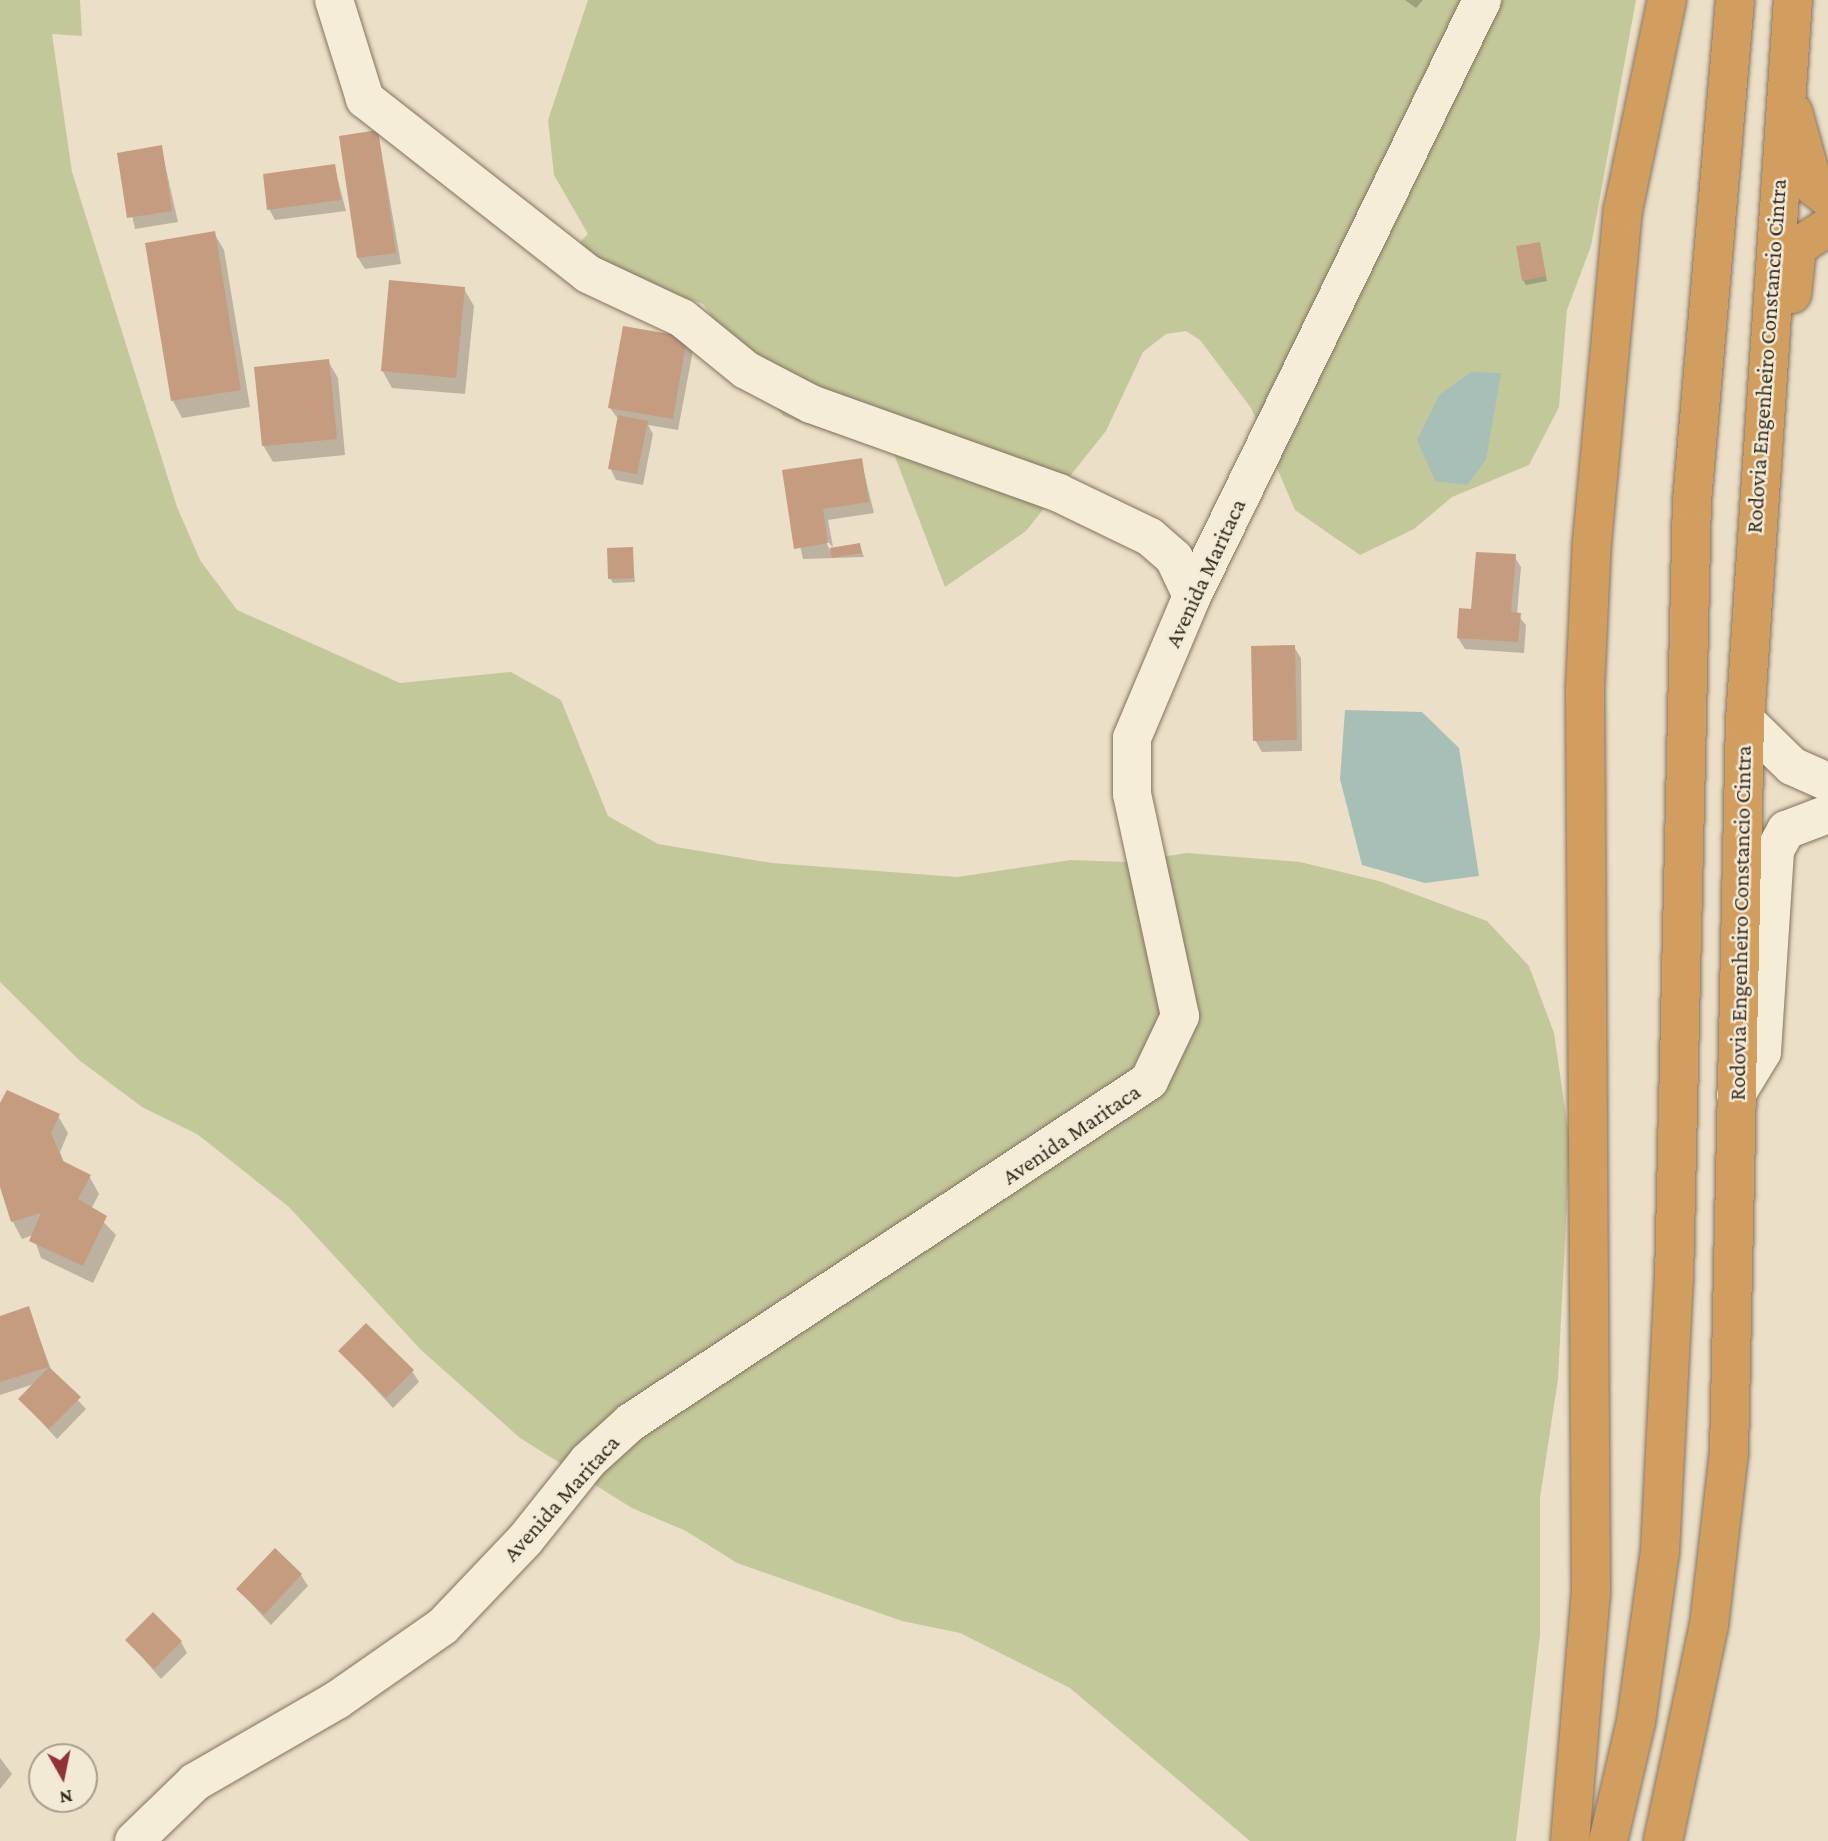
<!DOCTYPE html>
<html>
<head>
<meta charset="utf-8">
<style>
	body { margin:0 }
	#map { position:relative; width:1828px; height:1841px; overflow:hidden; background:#ebdfc7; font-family:"Crimson Pro",serif }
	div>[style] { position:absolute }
	.green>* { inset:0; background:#c3c89b }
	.water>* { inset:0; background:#a8bfb8 }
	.shadow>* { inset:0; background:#0003 }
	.building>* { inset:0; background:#c69c80 }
	.roads { filter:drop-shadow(0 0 2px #85725e) drop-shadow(0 0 2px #85725e) }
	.minor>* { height:38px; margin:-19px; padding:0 19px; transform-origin:19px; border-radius:19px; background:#f6edd9 }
	.highway>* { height:38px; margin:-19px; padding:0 19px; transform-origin:19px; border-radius:19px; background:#d29e5f }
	span { translate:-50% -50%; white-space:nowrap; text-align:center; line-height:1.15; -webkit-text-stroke:5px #f3ead6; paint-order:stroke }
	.street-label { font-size:23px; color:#362b20 }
	.north { position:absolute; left:28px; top:1743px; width:70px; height:70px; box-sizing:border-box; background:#f3ead6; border:2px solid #a79e8d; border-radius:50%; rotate:171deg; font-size:19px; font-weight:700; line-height:28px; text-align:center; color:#362b20 }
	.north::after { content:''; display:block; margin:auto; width:24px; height:32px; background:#8f3335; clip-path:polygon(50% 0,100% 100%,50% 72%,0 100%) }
</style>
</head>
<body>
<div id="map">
	<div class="green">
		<div style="clip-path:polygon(0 0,80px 0,82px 36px,52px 34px,72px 172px,177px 507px,200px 560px,237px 610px,400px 683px,511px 672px,561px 700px,608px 816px,658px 844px,772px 863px,957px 877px,1071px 860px,1127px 862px,1187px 853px,1300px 862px,1379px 881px,1487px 921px,1529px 966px,1554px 1033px,1570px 1143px,1558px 1379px,1540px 1498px,1540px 1635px,1516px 1841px,1250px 1841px,1070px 1688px,960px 1633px,902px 1621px,737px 1563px,686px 1531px,632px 1508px,520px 1438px,421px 1350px,289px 1207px,197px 1134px,142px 1107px,79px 1060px,0 982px)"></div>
		<div style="clip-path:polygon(588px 0,1636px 0,1591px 246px,1567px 310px,1559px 407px,1529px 465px,1452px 497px,1414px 529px,1360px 555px,1295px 510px,1251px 408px,1200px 340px,1186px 331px,1166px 334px,1143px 352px,1106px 431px,1026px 531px,945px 587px,894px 454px,783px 416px,703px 304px,567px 255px,588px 234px,554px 175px,548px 120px)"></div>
	</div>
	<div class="water">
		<div style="clip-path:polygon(1471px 372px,1501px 373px,1486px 460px,1467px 485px,1435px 481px,1417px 440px,1439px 395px)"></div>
		<div style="clip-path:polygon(1345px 710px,1422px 712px,1459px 748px,1479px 876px,1425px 883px,1362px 865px,1340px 779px)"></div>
	</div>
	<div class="shadow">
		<div style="clip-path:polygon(1405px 0,1423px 0,1416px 8px)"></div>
		<div style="clip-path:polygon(378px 132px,401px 264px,365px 269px,358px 258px)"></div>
		<div style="clip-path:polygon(161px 147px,178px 222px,135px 229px,119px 154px)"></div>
		<div style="clip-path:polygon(334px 165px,346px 211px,275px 220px,269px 209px)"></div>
		<div style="clip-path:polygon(214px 233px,224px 250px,250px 407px,182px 418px,173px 401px,147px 244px)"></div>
		<div style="clip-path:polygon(1539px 244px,1547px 281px,1526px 285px,1523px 280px)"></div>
		<div style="clip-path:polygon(464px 289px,474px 306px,465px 394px,392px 388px,382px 370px)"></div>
		<div style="clip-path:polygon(686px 339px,693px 350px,678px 430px,648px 425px,653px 434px,643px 485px,616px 480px,610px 468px,619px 420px,610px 408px)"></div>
		<div style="clip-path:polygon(328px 361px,338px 378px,345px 455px,273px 462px,263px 445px)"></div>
		<div style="clip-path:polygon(861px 460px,874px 513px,828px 520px,833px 547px,823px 537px,830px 550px,859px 545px,864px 557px,803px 559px,784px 472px)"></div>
		<div style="clip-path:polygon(632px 549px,635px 582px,613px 583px,610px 578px)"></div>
		<div style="clip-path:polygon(1514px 556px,1521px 567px,1517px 614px,1526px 625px,1524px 653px,1465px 649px,1458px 638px)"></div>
		<div style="clip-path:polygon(1294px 647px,1301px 658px,1302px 751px,1262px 752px,1255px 740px)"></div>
		<div style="clip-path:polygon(0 1106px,58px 1116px,68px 1133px,60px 1152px,65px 1165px,89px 1176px,99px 1194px,91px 1209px,116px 1235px,93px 1283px,41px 1258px,33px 1235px,22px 1239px,13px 1222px,0 1182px)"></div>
		<div style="clip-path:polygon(28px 1308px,52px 1372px,86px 1409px,57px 1439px,20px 1399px,34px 1384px,0 1395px,0 1317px)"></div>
		<div style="clip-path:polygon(340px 1351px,412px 1371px,419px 1382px,393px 1408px)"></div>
		<div style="clip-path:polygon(301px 1575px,308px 1586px,271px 1625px,238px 1589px)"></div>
		<div style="clip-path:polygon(127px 1640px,181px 1642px,187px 1653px,161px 1679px)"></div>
		<div style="clip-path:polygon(0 1758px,12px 1774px,0 1789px)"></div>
	</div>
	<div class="building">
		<div style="clip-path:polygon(378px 130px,396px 253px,357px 258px,339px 136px)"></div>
		<div style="clip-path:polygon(162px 145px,172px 211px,127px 218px,117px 153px)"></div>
		<div style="clip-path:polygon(335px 164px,341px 200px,267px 210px,263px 174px)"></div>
		<div style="clip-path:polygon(215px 231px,241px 390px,171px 401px,145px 243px)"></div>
		<div style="clip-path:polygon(1540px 242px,1546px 276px,1522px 281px,1516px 246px)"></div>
		<div style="clip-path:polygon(389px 280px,465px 287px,456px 378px,381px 371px)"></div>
		<div style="clip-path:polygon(623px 326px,687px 337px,673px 419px,608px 408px)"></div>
		<div style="clip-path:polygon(329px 359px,337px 439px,262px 446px,254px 367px)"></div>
		<div style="clip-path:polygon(618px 415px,648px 421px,637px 474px,608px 469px)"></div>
		<div style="clip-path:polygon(862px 458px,869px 502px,823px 509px,828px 543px,794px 549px,782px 470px)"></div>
		<div style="clip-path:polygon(860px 543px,862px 553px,832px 558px,830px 548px)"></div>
		<div style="clip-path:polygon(633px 547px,634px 578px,608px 579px,607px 548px)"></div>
		<div style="clip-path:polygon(1476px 552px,1516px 554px,1511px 612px,1521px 613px,1518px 642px,1457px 638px,1459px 608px,1471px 609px)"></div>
		<div style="clip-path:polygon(1295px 645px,1297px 740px,1253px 741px,1251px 646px)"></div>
		<div style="clip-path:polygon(7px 1090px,60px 1114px,51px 1133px,63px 1161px,91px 1175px,78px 1199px,107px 1216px,83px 1266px,29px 1241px,41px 1213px,11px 1222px,0 1187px,0 1103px)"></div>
		<div style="clip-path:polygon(29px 1306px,49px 1367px,0 1382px,0 1316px)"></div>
		<div style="clip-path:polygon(366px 1323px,414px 1370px,386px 1398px,338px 1351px)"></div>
		<div style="clip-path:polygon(49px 1367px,81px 1397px,49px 1429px,18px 1399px)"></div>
		<div style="clip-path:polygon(275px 1548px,302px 1574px,264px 1615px,236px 1589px)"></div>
		<div style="clip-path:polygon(153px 1612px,182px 1641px,154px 1669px,125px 1640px)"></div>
	</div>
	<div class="roads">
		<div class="minor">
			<div style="left:334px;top:0;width:104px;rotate:72.6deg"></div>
			<div style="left:365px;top:99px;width:283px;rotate:38.1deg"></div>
			<div style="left:588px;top:274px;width:104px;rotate:25.1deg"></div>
			<div style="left:682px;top:318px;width:82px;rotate:39.1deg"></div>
			<div style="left:746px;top:370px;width:73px;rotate:27.6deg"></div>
			<div style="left:811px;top:404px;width:263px;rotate:19.7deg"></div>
			<div style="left:1059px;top:493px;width:101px;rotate:25.8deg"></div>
			<div style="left:1150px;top:537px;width:32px;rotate:41deg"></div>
			<div style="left:1174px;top:558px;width:42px;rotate:64.7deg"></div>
			<div style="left:1745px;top:720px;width:66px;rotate:44.4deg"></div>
			<div style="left:1792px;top:766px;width:39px;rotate:24deg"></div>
			<div style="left:1736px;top:1095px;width:50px;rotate:-58.8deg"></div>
			<div style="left:1762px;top:1052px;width:202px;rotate:-86.3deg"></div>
			<div style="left:1775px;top:850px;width:23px;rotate:-61deg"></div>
			<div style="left:1786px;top:830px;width:45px;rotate:-20.9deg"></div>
			<div style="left:134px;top:1841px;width:85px;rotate:-44deg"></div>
			<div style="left:195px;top:1782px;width:164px;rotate:-30deg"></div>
			<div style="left:337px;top:1700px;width:129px;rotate:-34.9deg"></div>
			<div style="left:443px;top:1626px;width:119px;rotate:-46.4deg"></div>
			<div style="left:525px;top:1540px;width:101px;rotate:-51.4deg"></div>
			<div style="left:588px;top:1461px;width:58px;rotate:-42.2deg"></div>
			<div style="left:631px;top:1422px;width:620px;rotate:-33.36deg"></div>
			<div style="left:1149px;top:1081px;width:72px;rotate:-64.5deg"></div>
			<div style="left:1180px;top:1016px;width:227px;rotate:-102.2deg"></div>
			<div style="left:1132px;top:794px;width:56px;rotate:-90deg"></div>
			<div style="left:1132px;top:738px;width:154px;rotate:-67.1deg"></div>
			<div style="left:1192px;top:596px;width:663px;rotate:-64.05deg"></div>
		</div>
		<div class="highway">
			<div style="left:1793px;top:112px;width:78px;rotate:74.4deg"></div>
			<div style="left:1814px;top:187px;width:18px;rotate:38deg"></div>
			<div style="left:1792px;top:294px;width:47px;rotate:-83.9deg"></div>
			<div style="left:1797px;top:247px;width:37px;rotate:-33deg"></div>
			<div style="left:1570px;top:1841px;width:249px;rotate:-85.2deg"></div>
			<div style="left:1591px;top:1593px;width:905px;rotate:-90.38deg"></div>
			<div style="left:1585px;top:688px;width:146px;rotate:-87.3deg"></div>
			<div style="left:1592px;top:542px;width:333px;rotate:-84.7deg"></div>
			<div style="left:1623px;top:210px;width:215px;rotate:-78.2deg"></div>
			<div style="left:1608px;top:1841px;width:122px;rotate:-76.8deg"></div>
			<div style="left:1636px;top:1722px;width:172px;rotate:-82deg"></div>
			<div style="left:1660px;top:1552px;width:272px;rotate:-87.1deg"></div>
			<div style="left:1674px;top:1280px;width:779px;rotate:-88.68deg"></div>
			<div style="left:1692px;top:501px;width:503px;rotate:-85.09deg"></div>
			<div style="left:1663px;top:1841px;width:221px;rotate:-78deg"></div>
			<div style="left:1709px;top:1625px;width:173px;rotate:-83.4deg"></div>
			<div style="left:1729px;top:1453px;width:733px;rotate:-88.75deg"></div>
			<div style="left:1745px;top:720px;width:722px;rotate:-86.19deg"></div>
		</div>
	</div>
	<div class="street-label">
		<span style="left:1766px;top:356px;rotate:-86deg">Rodovia Engenheiro Constancio Cintra</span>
		<span style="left:1205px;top:573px;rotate:-65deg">Avenida Maritaca</span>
		<span style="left:1740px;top:923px;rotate:-89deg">Rodovia Engenheiro Constancio Cintra</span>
		<span style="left:1071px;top:1134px;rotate:-34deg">Avenida Maritaca</span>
		<span style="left:561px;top:1498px;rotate:-48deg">Avenida Maritaca</span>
	</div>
	<div class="north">N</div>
</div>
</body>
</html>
